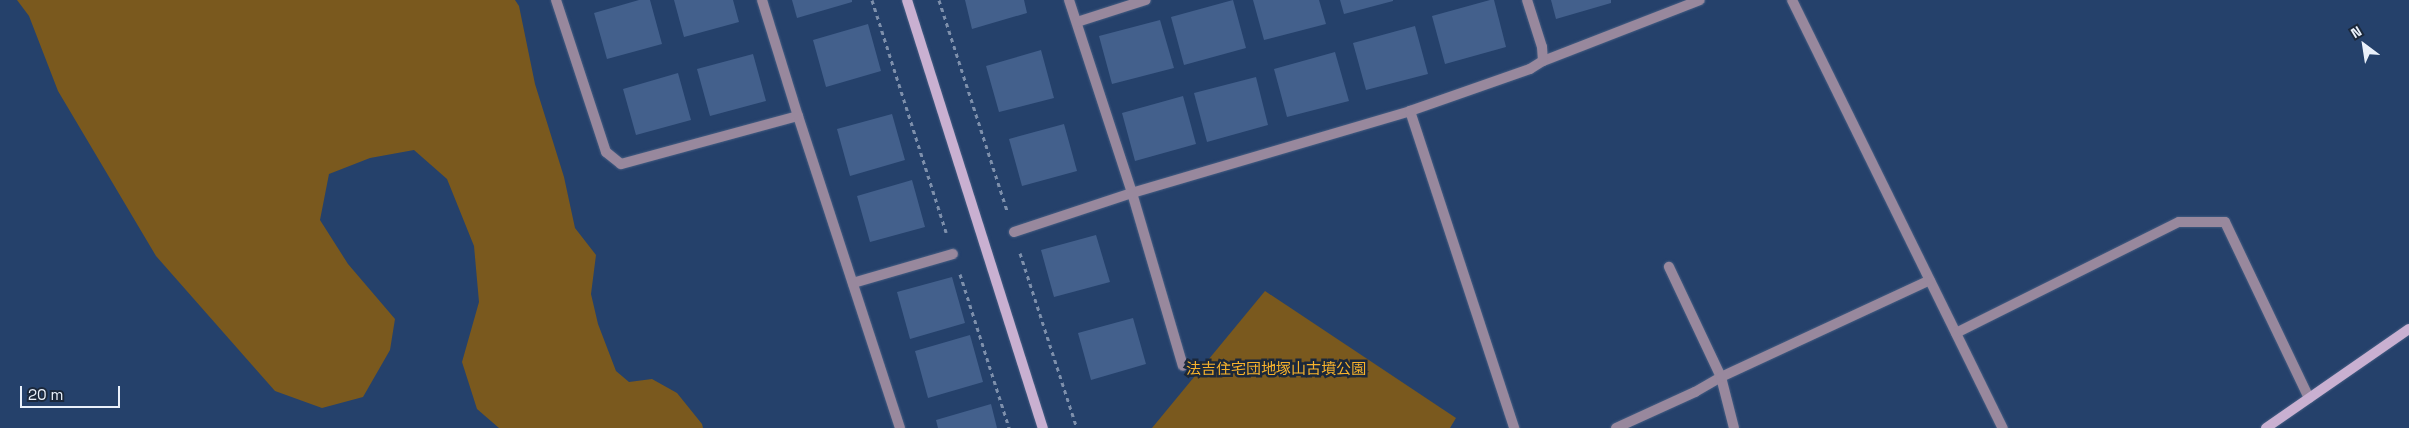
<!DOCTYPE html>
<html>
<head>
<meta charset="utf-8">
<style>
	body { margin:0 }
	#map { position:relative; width:2409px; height:428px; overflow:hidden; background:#25416b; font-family:"Space Grotesk","Noto Sans JP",sans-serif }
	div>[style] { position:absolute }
	.green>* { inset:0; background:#7a591e }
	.building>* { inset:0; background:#43608c }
	.path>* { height:3px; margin-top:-1.5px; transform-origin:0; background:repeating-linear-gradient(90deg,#7e90ac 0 4px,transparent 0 8px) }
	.roads { filter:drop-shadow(0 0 1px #455d82) drop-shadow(0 0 1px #455d82) }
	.lane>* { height:10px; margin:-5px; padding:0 5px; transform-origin:5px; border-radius:5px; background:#98889d }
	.street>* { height:10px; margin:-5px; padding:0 5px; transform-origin:5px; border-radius:5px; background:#98889d }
	.secondary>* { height:10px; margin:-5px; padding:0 5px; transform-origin:5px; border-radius:5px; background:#c9b0d1 }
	span { translate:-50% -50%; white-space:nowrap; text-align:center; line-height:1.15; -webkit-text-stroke:5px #1b283b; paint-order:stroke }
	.park-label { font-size:15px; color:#f7b22c }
	.north { position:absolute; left:2339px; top:20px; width:50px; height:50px; -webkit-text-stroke:4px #1b283b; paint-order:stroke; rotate:329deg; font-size:14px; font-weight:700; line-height:20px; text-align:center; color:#eaf1fb }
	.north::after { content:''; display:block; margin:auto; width:18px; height:22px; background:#eaf1fb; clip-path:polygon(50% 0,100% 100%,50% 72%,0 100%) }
	.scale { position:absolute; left:20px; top:386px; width:100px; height:22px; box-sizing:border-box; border:2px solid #eaf1fb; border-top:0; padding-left:6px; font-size:15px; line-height:18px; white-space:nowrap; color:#eaf1fb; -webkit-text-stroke:4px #1b283b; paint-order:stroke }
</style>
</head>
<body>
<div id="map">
	<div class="green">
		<div style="clip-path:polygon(17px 0,515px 0,519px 6px,535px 84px,564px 177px,575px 228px,596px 255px,591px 294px,598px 324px,616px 371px,629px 382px,652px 379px,677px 393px,702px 424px,703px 428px,499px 428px,477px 409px,462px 362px,479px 302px,474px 246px,447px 179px,414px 150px,370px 158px,329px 174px,320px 220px,348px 264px,395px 319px,390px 350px,363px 397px,322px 408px,275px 391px,156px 256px,58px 91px,29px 16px)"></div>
		<div style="clip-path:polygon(1265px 291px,1456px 418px,1450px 428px,1152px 428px)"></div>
	</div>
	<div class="building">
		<div style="clip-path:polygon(639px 0,650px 0,662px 44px,607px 59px,594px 13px)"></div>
		<div style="clip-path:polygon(674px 0,733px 0,739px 22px,684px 37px)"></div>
		<div style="clip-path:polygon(792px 0,852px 0,852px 2px,797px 18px)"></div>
		<div style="clip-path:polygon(965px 0,1024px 0,1027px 13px,972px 29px)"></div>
		<div style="clip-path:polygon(1233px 0,1246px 48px,1184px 65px,1171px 17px)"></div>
		<div style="clip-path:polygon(1253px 0,1319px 0,1326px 24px,1264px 40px)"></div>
		<div style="clip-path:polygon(1340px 0,1393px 0,1393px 1px,1344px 14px)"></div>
		<div style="clip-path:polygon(1490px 0,1494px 0,1506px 47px,1445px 64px,1432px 16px)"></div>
		<div style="clip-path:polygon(1551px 0,1611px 0,1611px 3px,1556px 19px)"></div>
		<div style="clip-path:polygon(1160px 20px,1174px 68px,1112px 84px,1099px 36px)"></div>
		<div style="clip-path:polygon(868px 24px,881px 71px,826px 87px,813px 40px)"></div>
		<div style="clip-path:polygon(1415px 26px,1428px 74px,1366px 90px,1353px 43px)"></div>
		<div style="clip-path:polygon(1041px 50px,1054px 98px,999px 112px,986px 66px)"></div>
		<div style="clip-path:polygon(1335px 52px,1349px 101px,1287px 117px,1274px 69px)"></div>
		<div style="clip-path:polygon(753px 54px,766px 101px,710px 116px,697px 69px)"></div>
		<div style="clip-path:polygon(678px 73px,691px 120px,636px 135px,623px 89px)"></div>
		<div style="clip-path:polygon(1256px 77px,1268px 125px,1207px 142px,1194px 93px)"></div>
		<div style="clip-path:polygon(1183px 96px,1196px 144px,1135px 161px,1122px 113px)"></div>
		<div style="clip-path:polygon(892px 114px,905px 160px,850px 176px,837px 129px)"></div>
		<div style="clip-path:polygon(1064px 124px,1077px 171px,1022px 186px,1009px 139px)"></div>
		<div style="clip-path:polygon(912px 180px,925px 227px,870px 242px,857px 196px)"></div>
		<div style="clip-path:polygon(1096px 235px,1110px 282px,1054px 297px,1041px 250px)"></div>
		<div style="clip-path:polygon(952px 277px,965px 323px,910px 339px,897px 292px)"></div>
		<div style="clip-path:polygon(1133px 318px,1146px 364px,1091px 380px,1078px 333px)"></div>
		<div style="clip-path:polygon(970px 335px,983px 382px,928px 398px,915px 351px)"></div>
		<div style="clip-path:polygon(991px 404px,997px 428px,938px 428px,936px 420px)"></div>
	</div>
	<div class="path">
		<div style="left:872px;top:0;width:244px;rotate:72.3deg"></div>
		<div style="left:939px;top:0;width:222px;rotate:72.1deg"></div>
		<div style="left:1020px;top:253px;width:184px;rotate:72deg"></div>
		<div style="left:960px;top:274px;width:162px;rotate:72.3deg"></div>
	</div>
	<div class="roads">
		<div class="lane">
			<div style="left:1014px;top:232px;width:124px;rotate:-18.3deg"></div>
			<div style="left:853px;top:283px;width:104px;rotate:-16.2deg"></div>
		</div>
		<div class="street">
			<div style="left:556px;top:0;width:160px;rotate:71.8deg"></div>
			<div style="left:606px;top:152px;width:19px;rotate:39deg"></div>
			<div style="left:621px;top:164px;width:183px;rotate:-15.2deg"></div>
			<div style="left:798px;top:116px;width:328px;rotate:71.9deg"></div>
			<div style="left:762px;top:0;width:121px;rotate:72.8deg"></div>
			<div style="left:1069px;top:0;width:203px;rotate:71.9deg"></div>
			<div style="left:1132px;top:193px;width:180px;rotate:73.6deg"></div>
			<div style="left:1792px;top:0;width:477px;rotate:63.8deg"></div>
			<div style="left:1077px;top:22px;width:72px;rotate:-17.7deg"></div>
			<div style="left:1543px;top:61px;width:168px;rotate:-21.2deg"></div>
			<div style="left:1410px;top:111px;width:334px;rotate:71.8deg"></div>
			<div style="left:1132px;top:193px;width:290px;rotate:-16.4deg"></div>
			<div style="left:1410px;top:111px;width:127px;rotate:-19.3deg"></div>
			<div style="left:1530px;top:69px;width:15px;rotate:-32deg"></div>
			<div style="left:1543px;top:61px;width:14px;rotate:-94deg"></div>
			<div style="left:1542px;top:47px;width:49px;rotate:-107.7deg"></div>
			<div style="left:1956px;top:333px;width:249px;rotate:-26.5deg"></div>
			<div style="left:2179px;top:222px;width:46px"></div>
			<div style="left:2225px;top:222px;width:195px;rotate:64.5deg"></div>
			<div style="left:1616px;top:428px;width:87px;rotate:-24.5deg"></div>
			<div style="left:1695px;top:392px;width:30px;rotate:-30deg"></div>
			<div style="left:1721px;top:377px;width:122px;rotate:-115.3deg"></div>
			<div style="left:1734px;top:428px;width:53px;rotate:-104.3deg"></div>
			<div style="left:1721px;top:377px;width:230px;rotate:-24.9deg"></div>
		</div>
		<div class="secondary">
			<div style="left:907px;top:0;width:449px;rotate:72.4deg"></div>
			<div style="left:2266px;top:428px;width:174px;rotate:-34.7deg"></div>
		</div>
	</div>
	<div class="park-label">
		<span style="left:1276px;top:369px">法吉住宅団地塚山古墳公園</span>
	</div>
	<div class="north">N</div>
	<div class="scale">20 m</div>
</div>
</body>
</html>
